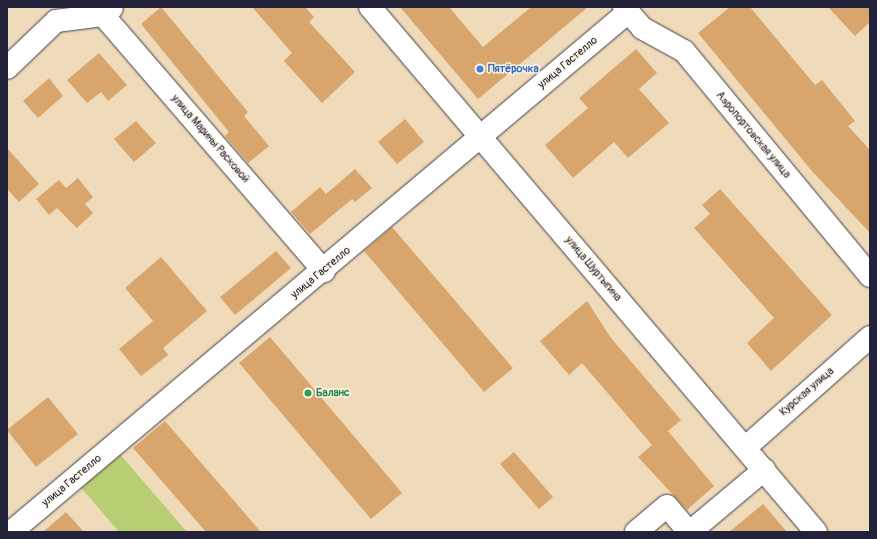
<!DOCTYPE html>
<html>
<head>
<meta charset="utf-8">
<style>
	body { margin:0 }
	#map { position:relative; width:877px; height:539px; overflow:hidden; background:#efdbb9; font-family:Pangolin,sans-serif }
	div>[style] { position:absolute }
	.green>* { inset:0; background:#b8ce73 }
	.building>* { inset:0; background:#d8a66d }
	.roads { filter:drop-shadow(0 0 1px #413e4e) drop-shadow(0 0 1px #413e4e) }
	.minor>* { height:22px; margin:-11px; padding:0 11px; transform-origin:11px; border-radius:11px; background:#fff }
	.dots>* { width:11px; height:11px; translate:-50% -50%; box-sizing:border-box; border:2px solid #fcf5e5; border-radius:50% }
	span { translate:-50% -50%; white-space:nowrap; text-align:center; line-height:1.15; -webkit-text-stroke:3px #fcf5e5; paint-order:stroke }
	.street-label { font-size:11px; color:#22223b }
	.shop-label { font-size:11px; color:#366cbe; font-weight:700 }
	.left { translate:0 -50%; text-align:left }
	.leisure-label { font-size:11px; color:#27864d; font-weight:700 }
	.frame { position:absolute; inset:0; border:8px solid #22223b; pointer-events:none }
</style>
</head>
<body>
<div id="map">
	<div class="green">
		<div style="clip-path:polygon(118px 452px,187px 532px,119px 532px,79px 485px)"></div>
	</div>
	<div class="building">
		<div style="clip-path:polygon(161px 7px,248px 112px,244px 116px,269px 146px,248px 163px,225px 136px,229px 132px,141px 24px)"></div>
		<div style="clip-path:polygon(252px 7px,305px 7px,314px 17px,309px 22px,355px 72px,322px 103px,284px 61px,292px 53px)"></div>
		<div style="clip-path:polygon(400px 7px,449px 7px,483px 47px,531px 7px,588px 7px,478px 99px)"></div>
		<div style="clip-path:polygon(730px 7px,750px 7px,815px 85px,822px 80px,855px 121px,848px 126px,870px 150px,870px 233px,811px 170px,698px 33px)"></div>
		<div style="clip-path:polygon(828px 7px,870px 7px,870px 22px,855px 36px)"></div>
		<div style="clip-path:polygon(636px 49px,657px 73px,639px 89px,669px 123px,628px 158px,614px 142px,573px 178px,545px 145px,588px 108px,579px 98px)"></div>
		<div style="clip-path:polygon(99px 53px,127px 85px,108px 101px,101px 92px,87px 103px,67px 80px)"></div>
		<div style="clip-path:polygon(49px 78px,63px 96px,38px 118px,23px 101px)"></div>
		<div style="clip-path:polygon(405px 119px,424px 142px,397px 164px,378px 142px)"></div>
		<div style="clip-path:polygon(136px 121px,156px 143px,134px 162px,114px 139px)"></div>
		<div style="clip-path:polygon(7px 148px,39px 184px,19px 202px,7px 189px)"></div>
		<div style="clip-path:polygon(355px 169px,372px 188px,355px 202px,352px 199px,310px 234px,291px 212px,320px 187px,326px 194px)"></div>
		<div style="clip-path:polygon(78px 178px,93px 197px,85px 204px,93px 213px,77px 228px,57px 208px,49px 215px,36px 199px,59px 180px,66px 188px)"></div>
		<div style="clip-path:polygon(720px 189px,832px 315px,771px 371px,747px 343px,774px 318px,694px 228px,710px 214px,702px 205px)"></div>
		<div style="clip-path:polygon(392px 227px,513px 368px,484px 392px,364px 251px)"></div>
		<div style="clip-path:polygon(276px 251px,291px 268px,235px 315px,220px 297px)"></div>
		<div style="clip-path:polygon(161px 257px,207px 311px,163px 348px,168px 355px,141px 376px,119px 349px,153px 321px,125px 288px)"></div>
		<div style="clip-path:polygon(587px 301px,611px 338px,681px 420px,668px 431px,714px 486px,687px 510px,638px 457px,652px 445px,582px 363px,569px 375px,540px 341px)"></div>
		<div style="clip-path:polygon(270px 337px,402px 493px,371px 519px,239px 363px)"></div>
		<div style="clip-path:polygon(48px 397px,78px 434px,36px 467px,7px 430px)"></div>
		<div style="clip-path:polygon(165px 421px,261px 532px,206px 532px,133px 448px)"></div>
		<div style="clip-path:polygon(514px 452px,553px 497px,539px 509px,500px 464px)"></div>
		<div style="clip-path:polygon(763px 504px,787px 532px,729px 532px)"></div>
		<div style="clip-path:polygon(66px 512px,84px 532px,43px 532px)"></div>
	</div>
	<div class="roads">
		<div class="minor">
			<div style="left:96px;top:7px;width:349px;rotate:49.2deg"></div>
			<div style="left:370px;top:7px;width:689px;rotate:49.65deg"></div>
			<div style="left:624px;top:7px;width:28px;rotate:49deg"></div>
			<div style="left:642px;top:28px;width:48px;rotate:28.7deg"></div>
			<div style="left:684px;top:51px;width:292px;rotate:50.4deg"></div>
			<div style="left:7px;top:68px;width:68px;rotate:-43.8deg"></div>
			<div style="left:56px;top:21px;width:47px;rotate:-7.3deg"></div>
			<div style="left:103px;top:15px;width:11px;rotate:-38deg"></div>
			<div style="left:745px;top:448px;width:167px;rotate:-41.6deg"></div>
			<div style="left:11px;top:532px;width:807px;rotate:-40.12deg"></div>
			<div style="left:636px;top:532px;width:40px;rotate:-40deg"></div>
			<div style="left:667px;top:506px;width:34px;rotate:50deg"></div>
			<div style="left:690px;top:532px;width:97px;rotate:-40deg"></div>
		</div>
	</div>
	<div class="dots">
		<div style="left:480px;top:69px;background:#3f7fe0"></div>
		<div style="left:308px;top:393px;background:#2e9e5b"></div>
	</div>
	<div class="street-label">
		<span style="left:568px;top:63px;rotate:-40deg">улица Гастелло</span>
		<span style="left:753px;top:135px;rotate:50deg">Аэропортовская улица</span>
		<span style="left:210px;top:139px;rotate:49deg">улица Марины Расковой</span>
		<span style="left:593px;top:269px;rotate:50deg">улица Шуртыгина</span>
		<span style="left:321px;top:273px;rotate:-40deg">улица Гастелло</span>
		<span style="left:807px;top:392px;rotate:-41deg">Курская улица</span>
		<span style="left:72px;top:481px;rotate:-40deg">улица Гастелло</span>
	</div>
	<div class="shop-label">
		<span class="left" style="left:488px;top:69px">Пятёрочка</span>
	</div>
	<div class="leisure-label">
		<span class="left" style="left:316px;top:393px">Баланс</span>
	</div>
	<div class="frame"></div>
</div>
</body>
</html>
